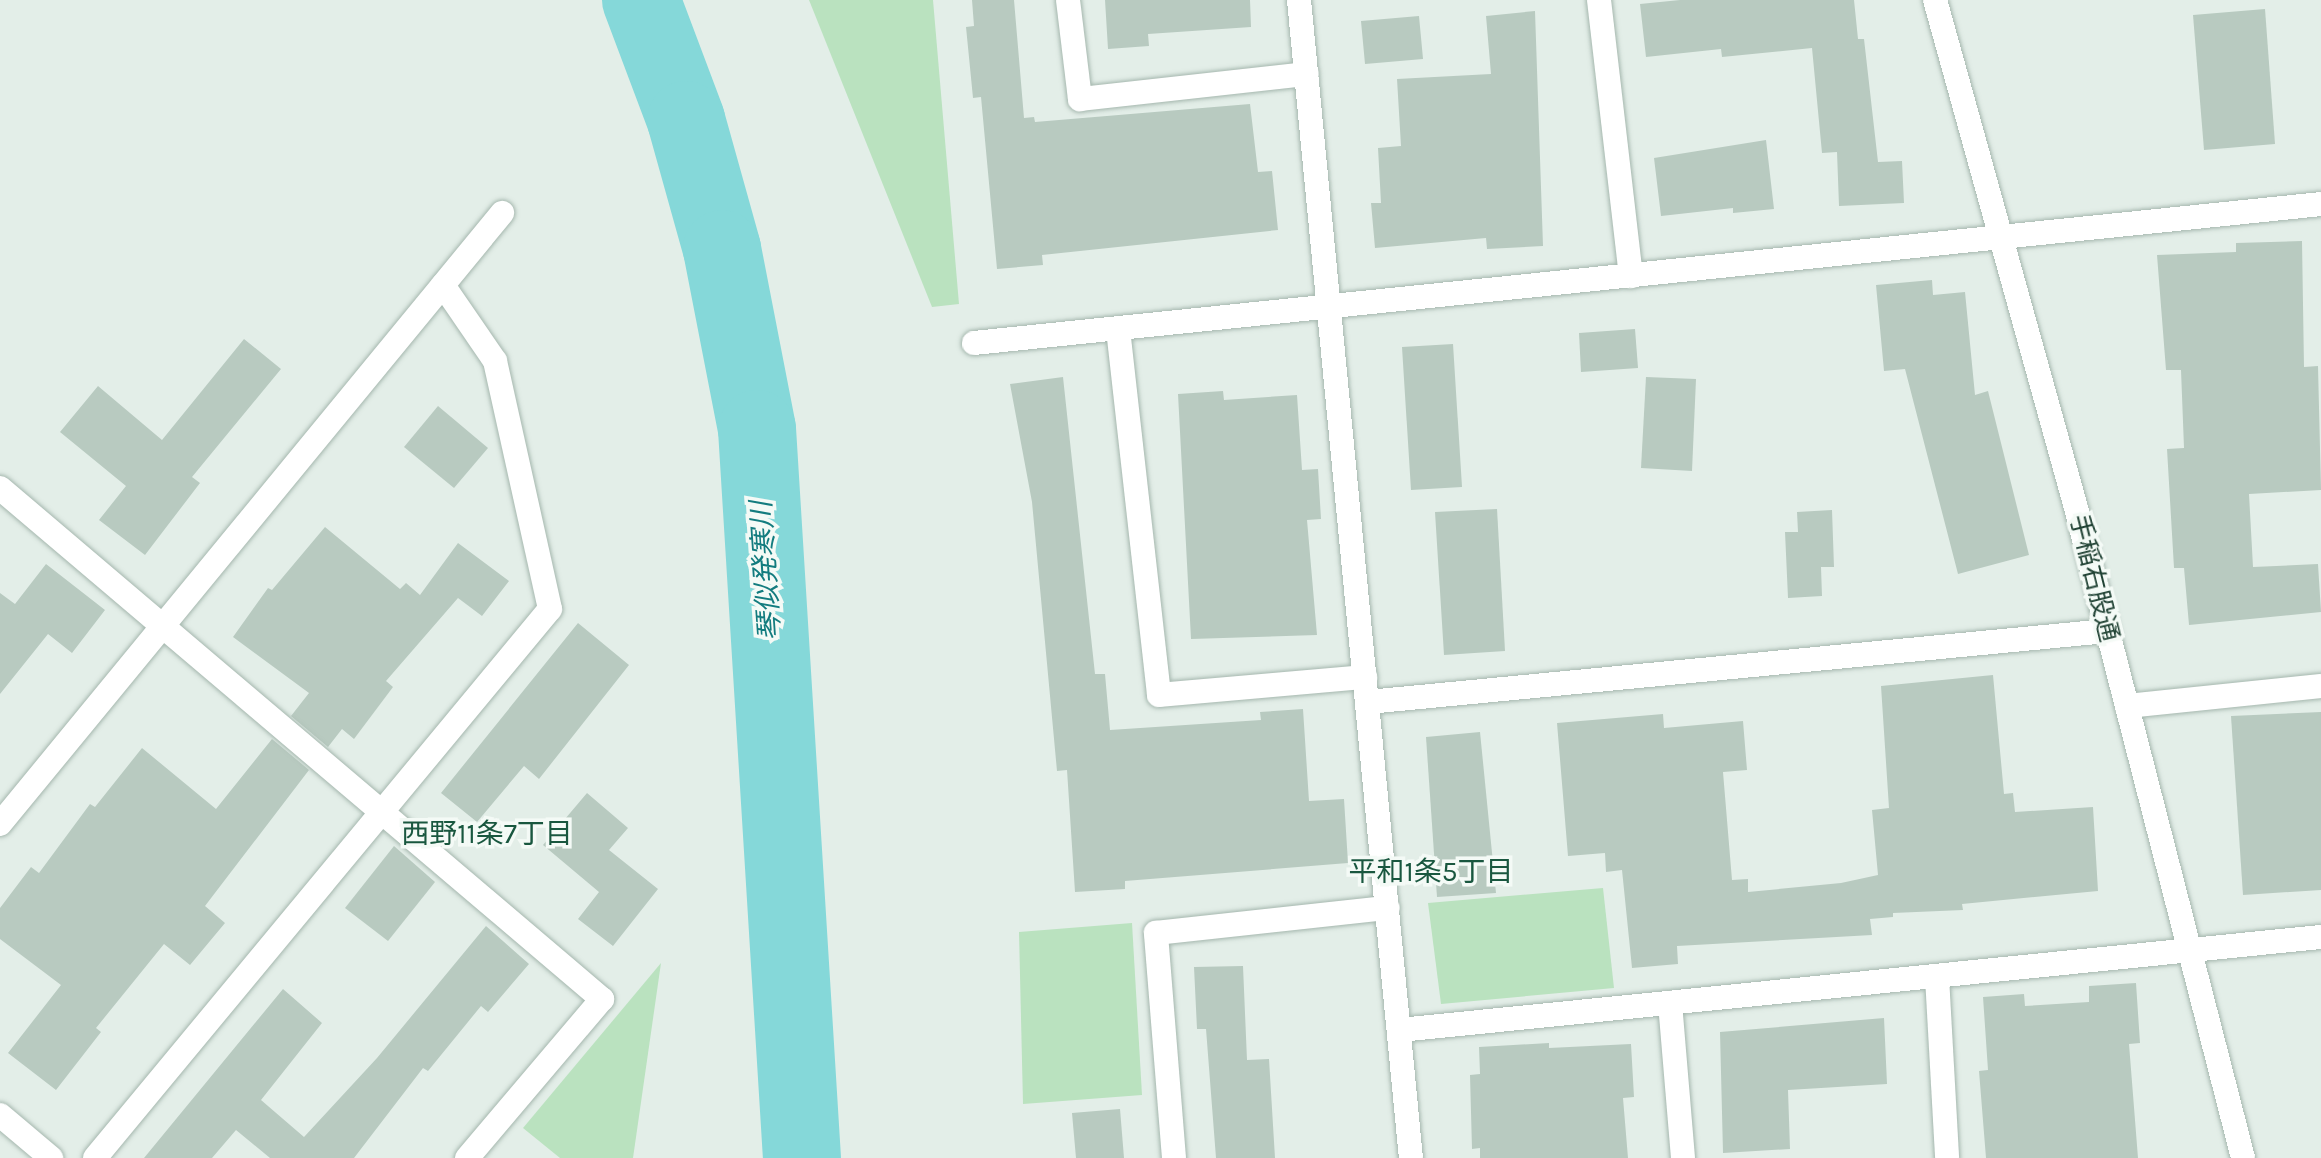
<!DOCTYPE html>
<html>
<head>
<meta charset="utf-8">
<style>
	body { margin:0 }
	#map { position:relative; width:2321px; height:1158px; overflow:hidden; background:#e3eee8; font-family:Karla,"Noto Sans JP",sans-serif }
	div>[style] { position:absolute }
	.green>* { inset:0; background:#bae2bf }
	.river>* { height:78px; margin:-39px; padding:0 39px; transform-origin:39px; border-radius:39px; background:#85d8d9 }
	.building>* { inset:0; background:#b8cac0 }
	.roads { filter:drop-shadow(0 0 2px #a5b7ae) drop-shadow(0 0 2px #a5b7ae) }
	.street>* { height:24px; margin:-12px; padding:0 12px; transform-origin:12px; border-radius:12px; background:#fff }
	.secondary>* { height:24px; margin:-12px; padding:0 12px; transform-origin:12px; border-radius:12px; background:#fff }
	span { translate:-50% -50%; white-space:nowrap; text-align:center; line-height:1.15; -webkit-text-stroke:7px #f4faf6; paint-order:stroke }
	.street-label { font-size:26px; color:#204234 }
	.water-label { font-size:28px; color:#137c7f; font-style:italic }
	.neighbourhood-label { font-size:28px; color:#19573f }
</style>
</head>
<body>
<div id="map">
	<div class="green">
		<div style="clip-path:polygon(809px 0,933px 0,959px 304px,932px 307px)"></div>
		<div style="clip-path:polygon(1603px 888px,1614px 988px,1441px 1004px,1428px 903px)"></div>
		<div style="clip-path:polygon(1132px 923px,1142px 1095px,1023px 1104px,1019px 932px)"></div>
		<div style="clip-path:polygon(661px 963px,633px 1158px,560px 1158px,523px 1128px)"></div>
	</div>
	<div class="river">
		<div style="left:641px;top:0;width:128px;rotate:69.4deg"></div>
		<div style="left:686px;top:120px;width:134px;rotate:74.4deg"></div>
		<div style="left:722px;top:249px;width:183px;rotate:79deg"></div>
		<div style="left:757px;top:429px;width:730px;rotate:86.47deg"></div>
	</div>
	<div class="building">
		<div style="clip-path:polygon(972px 0,1014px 0,1024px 118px,1034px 117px,1035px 122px,1250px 104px,1258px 172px,1272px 171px,1278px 230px,1042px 255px,1043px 265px,997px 269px,981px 97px,973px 98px,966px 27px,974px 26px)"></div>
		<div style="clip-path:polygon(1105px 0,1250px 0,1251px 27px,1148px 34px,1149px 46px,1108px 49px)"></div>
		<div style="clip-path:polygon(1680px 0,1854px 0,1858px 39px,1864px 39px,1878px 162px,1902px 161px,1904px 203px,1839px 206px,1837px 152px,1822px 153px,1812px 48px,1722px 57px,1721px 49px,1646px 57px,1640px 4px)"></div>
		<div style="clip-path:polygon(2265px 9px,2275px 144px,2204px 150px,2193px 15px)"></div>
		<div style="clip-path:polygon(1535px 11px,1543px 246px,1487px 249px,1486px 238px,1375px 248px,1371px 203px,1381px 203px,1378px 148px,1401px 146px,1397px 79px,1491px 74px,1486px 16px)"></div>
		<div style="clip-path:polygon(1419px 16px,1423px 59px,1365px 64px,1361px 21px)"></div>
		<div style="clip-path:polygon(1766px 140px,1774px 209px,1733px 213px,1733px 208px,1661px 216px,1654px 158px)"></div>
		<div style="clip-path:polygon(2302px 241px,2304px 367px,2318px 366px,2321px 490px,2249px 494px,2253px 567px,2318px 564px,2321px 612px,2189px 625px,2184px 568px,2174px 568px,2167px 449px,2184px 448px,2181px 370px,2166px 370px,2157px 255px,2236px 252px,2236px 243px)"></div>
		<div style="clip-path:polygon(1932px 280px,1933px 295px,1965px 292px,1975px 395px,1988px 391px,2029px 555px,1958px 574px,1905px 369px,1884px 371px,1876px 285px)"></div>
		<div style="clip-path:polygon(1635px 329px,1638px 368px,1581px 372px,1579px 333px)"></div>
		<div style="clip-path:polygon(244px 339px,281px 369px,192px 477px,200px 483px,145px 555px,99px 520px,126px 486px,60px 432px,98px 386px,162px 440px)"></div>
		<div style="clip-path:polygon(1453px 344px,1462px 487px,1411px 490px,1402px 347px)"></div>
		<div style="clip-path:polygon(1063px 377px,1095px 674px,1105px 674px,1110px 730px,1261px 720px,1260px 712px,1303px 709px,1309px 801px,1344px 799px,1348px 863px,1125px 881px,1125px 889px,1075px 892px,1067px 770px,1057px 771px,1032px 502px,1010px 384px)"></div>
		<div style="clip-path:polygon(1646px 377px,1696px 379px,1692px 471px,1641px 468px)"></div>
		<div style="clip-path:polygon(1223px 391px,1224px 400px,1297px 395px,1302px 470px,1318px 469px,1321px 519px,1307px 520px,1317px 635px,1191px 639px,1178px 394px)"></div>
		<div style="clip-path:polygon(438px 406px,488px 448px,454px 488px,404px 447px)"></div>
		<div style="clip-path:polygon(1497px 509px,1505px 651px,1444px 655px,1435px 512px)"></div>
		<div style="clip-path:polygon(1832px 510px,1834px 567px,1821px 567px,1822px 596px,1788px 598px,1785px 532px,1798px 532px,1797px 512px)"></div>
		<div style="clip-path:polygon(325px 527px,400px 589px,406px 583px,420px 595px,458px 543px,509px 581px,482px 616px,458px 598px,386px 681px,393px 687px,354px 739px,342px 729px,328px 747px,291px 716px,309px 693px,233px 637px,268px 588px,272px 590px)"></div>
		<div style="clip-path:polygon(46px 564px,105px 610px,72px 653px,48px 634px,0 694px,0 593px,15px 604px)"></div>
		<div style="clip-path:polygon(578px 623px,629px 665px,539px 779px,524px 766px,477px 822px,441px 793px)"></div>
		<div style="clip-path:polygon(1993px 675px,2004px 794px,2013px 793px,2015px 812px,2093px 807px,2098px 891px,1962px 904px,1963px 910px,1893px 913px,1893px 917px,1870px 919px,1872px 935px,1677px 946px,1678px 964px,1632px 968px,1622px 870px,1606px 872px,1605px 853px,1568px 856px,1557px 723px,1663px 714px,1664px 728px,1743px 721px,1747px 770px,1723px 772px,1732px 880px,1748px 879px,1748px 892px,1841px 883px,1878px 875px,1872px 810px,1889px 808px,1881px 686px)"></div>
		<div style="clip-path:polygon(2321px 712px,2321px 890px,2243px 895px,2231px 716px)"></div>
		<div style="clip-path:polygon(1480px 732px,1496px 893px,1437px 897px,1426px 737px)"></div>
		<div style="clip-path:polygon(272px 739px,309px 770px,205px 906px,225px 923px,190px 965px,164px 944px,96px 1028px,101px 1032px,56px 1090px,8px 1053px,61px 985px,0 939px,0 908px,31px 867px,39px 873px,90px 804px,95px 807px,142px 748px,216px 809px)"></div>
		<div style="clip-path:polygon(587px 793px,628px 828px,609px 850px,658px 889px,613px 946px,578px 919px,599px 892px,543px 845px)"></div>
		<div style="clip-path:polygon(394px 846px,435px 882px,388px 941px,345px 908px)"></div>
		<div style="clip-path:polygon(486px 926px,529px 964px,488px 1012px,481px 1006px,428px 1071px,423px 1068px,354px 1158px,270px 1158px,236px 1130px,212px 1158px,144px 1158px,283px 989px,322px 1023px,261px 1100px,304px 1137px,377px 1058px)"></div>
		<div style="clip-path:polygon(1243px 966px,1247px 1060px,1269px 1059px,1275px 1158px,1216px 1158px,1206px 1029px,1197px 1029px,1194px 967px)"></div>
		<div style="clip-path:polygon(2136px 983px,2140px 1043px,2129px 1044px,2138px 1158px,1986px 1158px,1979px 1071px,1988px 1070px,1983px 997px,2024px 994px,2025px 1006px,2089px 1002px,2089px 986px)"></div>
		<div style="clip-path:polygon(1884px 1018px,1887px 1084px,1788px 1090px,1790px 1149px,1723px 1153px,1720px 1032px)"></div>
		<div style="clip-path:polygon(1549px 1043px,1549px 1048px,1631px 1044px,1634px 1097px,1623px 1098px,1628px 1158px,1480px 1158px,1480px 1148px,1472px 1149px,1470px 1075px,1480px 1074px,1479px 1047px)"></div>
		<div style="clip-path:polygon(1120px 1109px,1124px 1158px,1076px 1158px,1072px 1113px)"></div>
	</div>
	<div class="roads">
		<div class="street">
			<div style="left:1068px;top:0;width:100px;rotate:83.1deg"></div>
			<div style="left:1080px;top:99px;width:228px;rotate:-6.3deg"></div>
			<div style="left:1299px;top:0;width:1163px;rotate:84.48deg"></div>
			<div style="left:1599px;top:0;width:278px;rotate:83.4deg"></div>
			<div style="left:1118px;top:329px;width:368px;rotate:83.6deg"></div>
			<div style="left:1159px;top:695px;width:207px;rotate:-5deg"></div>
			<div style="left:974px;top:343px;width:1354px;rotate:-5.89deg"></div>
			<div style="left:0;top:488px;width:790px;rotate:40.33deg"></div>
			<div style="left:602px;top:999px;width:209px;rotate:130.3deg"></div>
			<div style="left:1368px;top:702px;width:742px;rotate:-5.49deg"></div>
			<div style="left:2127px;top:706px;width:195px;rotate:-5.9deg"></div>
			<div style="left:0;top:824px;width:791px;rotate:-50.59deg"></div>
			<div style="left:1937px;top:977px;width:181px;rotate:86.8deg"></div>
			<div style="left:1670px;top:1003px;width:156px;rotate:85.2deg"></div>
			<div style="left:1400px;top:1030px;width:926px;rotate:-5.77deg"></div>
			<div style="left:0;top:1115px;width:67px;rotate:40.1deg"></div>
			<div style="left:95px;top:1158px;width:713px;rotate:-50.35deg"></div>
			<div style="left:550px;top:609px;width:254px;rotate:-102.5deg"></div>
			<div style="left:495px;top:361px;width:92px;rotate:-124.4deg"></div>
			<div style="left:1174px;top:1158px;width:226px;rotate:-94.6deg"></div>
			<div style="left:1156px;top:933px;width:233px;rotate:-6.2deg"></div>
		</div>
		<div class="secondary">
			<div style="left:1935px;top:0;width:523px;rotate:74.48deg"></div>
			<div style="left:2075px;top:504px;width:675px;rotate:75.59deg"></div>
		</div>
	</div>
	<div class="street-label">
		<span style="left:2094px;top:578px;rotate:76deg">手稲右股通</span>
	</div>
	<div class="water-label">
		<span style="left:766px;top:571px;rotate:-94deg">琴似発寒川</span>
	</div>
	<div class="neighbourhood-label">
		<span style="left:487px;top:834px">西野11条7丁目</span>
		<span style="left:1431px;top:872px">平和1条5丁目</span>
	</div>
</div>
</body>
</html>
